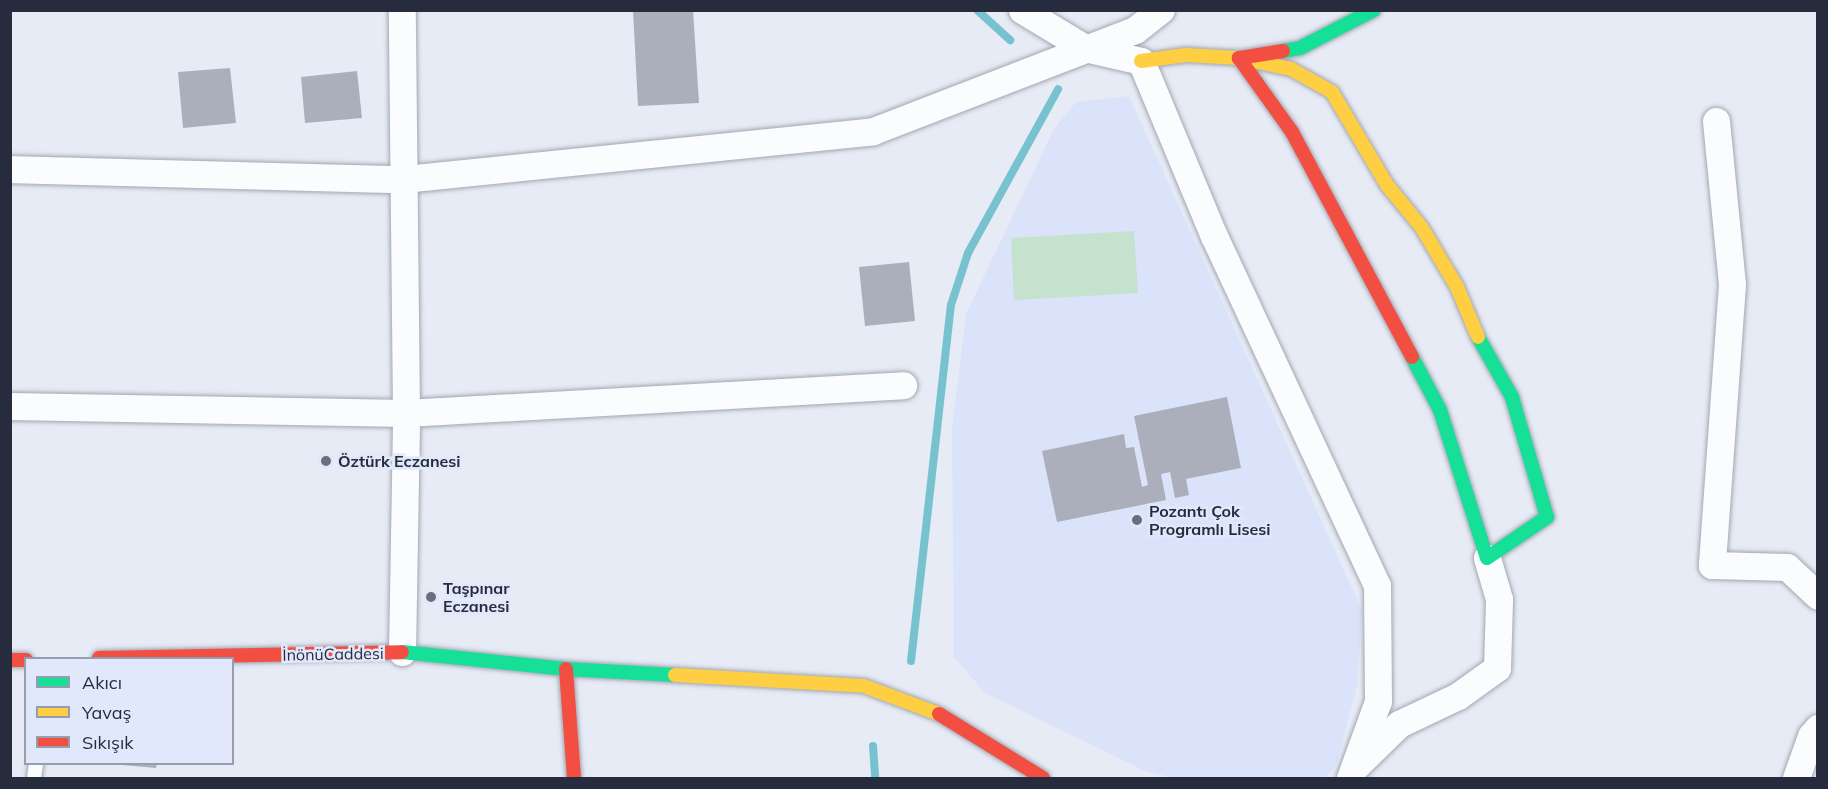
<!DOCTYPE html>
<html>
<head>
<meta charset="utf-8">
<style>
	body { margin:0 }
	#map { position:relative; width:1828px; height:789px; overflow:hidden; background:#e7ebf5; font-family:Mulish,sans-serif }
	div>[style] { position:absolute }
	.built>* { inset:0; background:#dae3f9 }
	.green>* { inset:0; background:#c5e2cf }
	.stream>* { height:8px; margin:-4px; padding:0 4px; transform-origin:4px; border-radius:4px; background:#78c2cf }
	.building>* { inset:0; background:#aaafbb }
	.roads { filter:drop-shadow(0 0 2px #a2a7b3) drop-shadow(0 0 2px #a2a7b3) }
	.lane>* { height:14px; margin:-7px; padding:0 7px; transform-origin:7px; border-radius:7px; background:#fbfcfe }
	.street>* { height:27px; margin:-13.5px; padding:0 13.5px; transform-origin:13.5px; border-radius:13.5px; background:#fbfcfe }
	.fast>* { height:14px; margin:-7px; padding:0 7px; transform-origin:7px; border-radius:7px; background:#16e098 }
	.slow>* { height:14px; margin:-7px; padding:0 7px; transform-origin:7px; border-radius:7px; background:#ffcf43 }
	.jam>* { height:14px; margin:-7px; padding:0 7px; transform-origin:7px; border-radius:7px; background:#f24e42 }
	.dots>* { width:16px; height:16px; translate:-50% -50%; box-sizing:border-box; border:3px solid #e1e8fb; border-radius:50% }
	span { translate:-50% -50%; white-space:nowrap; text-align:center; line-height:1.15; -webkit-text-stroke:5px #e1e8fb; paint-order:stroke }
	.poi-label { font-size:16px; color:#262c3e; font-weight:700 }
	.left { translate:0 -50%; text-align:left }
	.street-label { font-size:16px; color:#262c3e }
	.frame { position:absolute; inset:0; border:12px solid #262c3e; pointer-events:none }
	.legend { position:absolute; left:24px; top:657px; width:210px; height:108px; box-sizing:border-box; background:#e1e8fb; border:2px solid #969daf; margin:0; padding:8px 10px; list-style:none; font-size:18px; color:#262c3e }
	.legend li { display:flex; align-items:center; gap:12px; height:30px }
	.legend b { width:30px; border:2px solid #969daf }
</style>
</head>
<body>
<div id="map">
	<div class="built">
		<div style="clip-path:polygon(1129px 96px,1362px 610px,1357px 685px,1336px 766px,1324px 778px,1174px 778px,1145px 771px,985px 693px,954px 657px,952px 430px,966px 314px,1054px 129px,1076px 102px)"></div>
	</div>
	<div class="green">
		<div style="clip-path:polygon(1134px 231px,1138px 293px,1014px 300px,1011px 238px)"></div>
	</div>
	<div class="stream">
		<div style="left:977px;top:10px;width:45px;rotate:42.3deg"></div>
		<div style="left:911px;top:661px;width:358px;rotate:-83.6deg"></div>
		<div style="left:951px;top:305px;width:55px;rotate:-71.9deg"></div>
		<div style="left:968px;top:253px;width:187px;rotate:-61.2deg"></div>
		<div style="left:873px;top:746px;width:32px;rotate:86deg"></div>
	</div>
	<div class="building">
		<div style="clip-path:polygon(633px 10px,693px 10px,699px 103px,638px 106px)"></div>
		<div style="clip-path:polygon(230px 68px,236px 123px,183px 128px,178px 72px)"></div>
		<div style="clip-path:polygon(357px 71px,362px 118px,305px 123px,301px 77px)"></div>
		<div style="clip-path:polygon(909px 262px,915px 321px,865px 326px,859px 267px)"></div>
		<div style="clip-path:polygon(1227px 397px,1241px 468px,1186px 479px,1189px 495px,1175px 498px,1170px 472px,1161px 474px,1166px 500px,1057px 522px,1042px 451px,1124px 434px,1126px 448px,1134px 447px,1142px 487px,1148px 485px,1134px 416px)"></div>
		<div style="clip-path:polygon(111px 764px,157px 764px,156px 768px)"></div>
	</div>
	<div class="roads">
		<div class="lane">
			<div style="left:34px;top:778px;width:14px;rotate:-82deg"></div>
		</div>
		<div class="street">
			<div style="left:1022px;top:10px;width:74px;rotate:31.1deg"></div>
			<div style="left:1085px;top:48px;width:57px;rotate:13.1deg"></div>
			<div style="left:1141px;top:61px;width:190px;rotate:67.4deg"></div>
			<div style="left:1214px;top:236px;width:385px;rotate:65deg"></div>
			<div style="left:1377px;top:585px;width:116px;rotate:89.5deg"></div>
			<div style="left:1378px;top:701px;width:82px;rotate:110deg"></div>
			<div style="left:1716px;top:121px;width:164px;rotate:84.4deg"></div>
			<div style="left:1732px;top:284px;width:282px;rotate:94.1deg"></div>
			<div style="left:1712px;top:565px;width:75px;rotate:1.5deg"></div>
			<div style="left:1787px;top:567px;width:42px;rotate:43.1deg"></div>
			<div style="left:10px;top:169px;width:394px;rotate:1.5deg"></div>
			<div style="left:404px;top:179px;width:471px;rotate:-5.8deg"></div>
			<div style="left:873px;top:131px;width:281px;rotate:-21.1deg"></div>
			<div style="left:1135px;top:30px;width:33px;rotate:-38deg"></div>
			<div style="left:10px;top:406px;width:396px;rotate:1deg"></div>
			<div style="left:406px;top:413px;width:498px;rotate:-3.2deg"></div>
			<div style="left:402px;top:652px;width:239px;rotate:-89deg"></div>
			<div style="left:406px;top:413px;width:403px;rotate:-90.6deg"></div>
			<div style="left:1357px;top:765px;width:59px;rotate:-44.3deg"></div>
			<div style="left:1399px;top:724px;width:65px;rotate:-25.4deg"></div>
			<div style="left:1458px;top:696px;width:48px;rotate:-35.7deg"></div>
			<div style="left:1497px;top:668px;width:69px;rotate:-88.3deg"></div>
			<div style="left:1499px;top:599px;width:43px;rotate:-106.3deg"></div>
			<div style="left:1796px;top:778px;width:45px;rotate:-70.3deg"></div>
			<div style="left:1811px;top:736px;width:11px;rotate:-49deg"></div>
		</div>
		<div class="fast">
			<div style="left:1283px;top:51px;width:17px;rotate:-10deg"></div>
			<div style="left:1300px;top:48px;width:83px;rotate:-27.2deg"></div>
			<div style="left:1412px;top:357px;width:60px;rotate:62.2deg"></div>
			<div style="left:1440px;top:410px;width:155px;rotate:72.4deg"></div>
			<div style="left:1487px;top:558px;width:73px;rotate:-34.3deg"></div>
			<div style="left:1547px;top:517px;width:125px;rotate:-106.3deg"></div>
			<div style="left:1512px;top:397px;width:69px;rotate:-119.5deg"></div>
			<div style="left:402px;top:652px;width:165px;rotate:5.9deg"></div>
			<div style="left:566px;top:669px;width:109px;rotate:3.2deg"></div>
		</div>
		<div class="slow">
			<div style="left:1141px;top:61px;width:45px;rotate:-7.6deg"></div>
			<div style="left:1186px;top:55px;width:53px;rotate:3.2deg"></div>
			<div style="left:1239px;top:58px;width:53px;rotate:11.9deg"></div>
			<div style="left:1291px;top:69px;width:47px;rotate:29.3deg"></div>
			<div style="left:1332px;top:92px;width:108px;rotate:59.4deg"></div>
			<div style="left:1387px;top:185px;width:55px;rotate:50.9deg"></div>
			<div style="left:1422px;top:228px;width:69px;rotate:59.3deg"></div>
			<div style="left:1457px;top:287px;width:54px;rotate:67.2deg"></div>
			<div style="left:675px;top:675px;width:189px;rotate:3.3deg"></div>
			<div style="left:864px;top:686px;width:80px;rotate:20.5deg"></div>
		</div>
		<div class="jam">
			<div style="left:1283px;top:51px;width:45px;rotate:171deg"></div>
			<div style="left:1239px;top:58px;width:91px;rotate:54.4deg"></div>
			<div style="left:1292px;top:132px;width:255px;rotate:61.9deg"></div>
			<div style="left:99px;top:658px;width:303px;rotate:-1.1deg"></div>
			<div style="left:10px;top:660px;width:16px"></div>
			<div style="left:566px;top:669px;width:109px;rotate:85.8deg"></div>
			<div style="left:939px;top:714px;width:122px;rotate:31.6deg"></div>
		</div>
	</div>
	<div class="dots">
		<div style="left:326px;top:461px;background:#6a6f7e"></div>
		<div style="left:1137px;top:520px;background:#6a6f7e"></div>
		<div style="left:431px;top:597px;background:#6a6f7e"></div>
	</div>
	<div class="poi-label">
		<span class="left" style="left:338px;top:461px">Öztürk Eczanesi</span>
		<span class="left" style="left:1149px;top:520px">Pozantı Çok<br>Programlı Lisesi</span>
		<span class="left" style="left:443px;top:597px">Taşpınar<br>Eczanesi</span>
	</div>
	<div class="street-label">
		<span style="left:333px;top:654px;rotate:-1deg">İnönüCaddesi</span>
	</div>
	<div class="frame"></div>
	<ul class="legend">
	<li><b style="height:8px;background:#16e098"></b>Akıcı</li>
	<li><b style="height:8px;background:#ffcf43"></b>Yavaş</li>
	<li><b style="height:8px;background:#f24e42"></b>Sıkışık</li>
	</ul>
</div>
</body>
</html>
